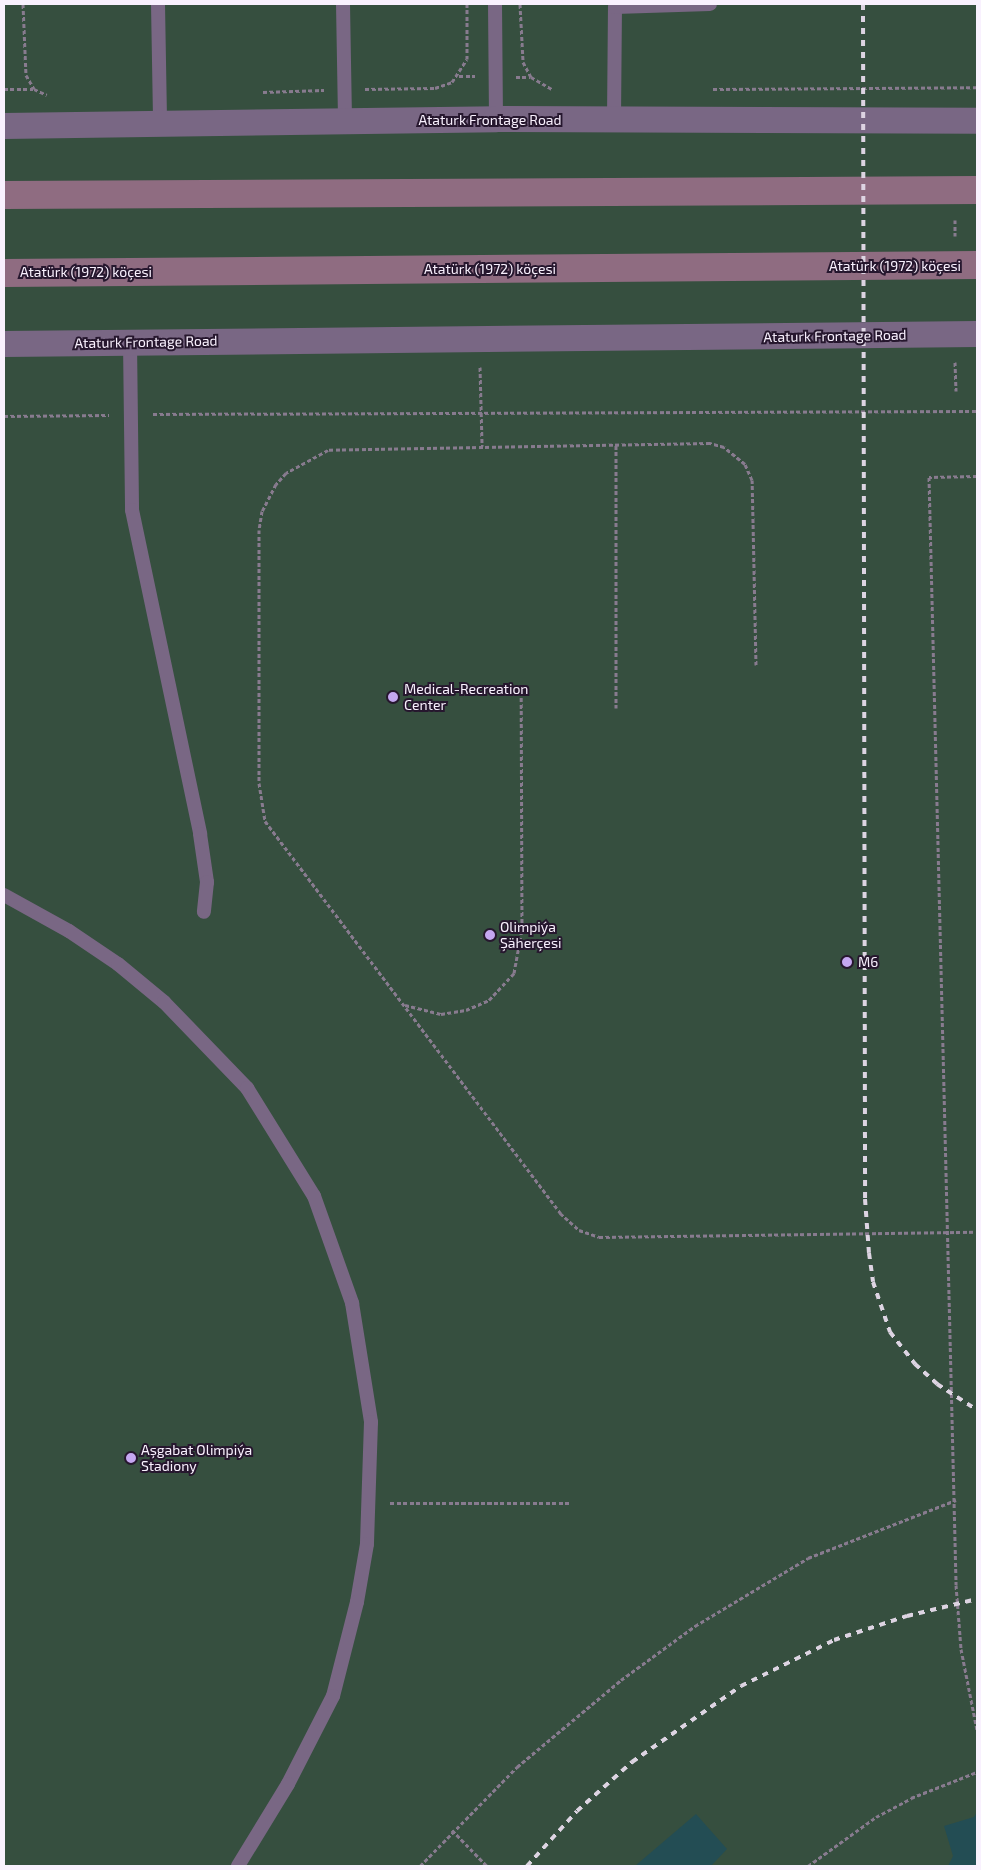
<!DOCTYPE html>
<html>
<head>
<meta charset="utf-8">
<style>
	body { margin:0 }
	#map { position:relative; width:981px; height:1870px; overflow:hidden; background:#302039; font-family:"Exo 2",sans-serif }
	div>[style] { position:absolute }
	.green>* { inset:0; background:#364f3f }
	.water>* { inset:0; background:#234d54 }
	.path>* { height:3px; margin-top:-1.5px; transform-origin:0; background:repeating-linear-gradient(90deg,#887b8f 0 4px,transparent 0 6.5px) }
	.service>* { height:14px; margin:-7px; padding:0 7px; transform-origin:7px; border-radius:7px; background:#796784 }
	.minor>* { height:26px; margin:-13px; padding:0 13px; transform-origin:13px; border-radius:13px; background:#796784 }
	.secondary>* { height:28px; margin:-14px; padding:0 14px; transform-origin:14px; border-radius:14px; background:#8f6c81 }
	.rail>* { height:4px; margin-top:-2px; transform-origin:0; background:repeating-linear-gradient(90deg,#ddd4e2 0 6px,transparent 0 12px) }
	.dots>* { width:14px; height:14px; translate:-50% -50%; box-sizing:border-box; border:2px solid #26172e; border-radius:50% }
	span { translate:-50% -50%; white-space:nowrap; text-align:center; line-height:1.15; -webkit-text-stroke:4px #26172e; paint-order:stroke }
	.street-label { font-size:14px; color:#f9f1fe }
	.poi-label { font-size:14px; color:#f9f1fe }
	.left { translate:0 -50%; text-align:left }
	.frame { position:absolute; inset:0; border:5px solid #f9f1fe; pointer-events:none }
</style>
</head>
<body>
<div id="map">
	<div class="green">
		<div style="clip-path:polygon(4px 4px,977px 4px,977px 1866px,4px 1866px)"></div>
	</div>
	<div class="water">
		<div style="clip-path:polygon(977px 1812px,977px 1866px,948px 1866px,953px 1856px,944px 1826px,974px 1817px)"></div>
		<div style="clip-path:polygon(696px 1814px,727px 1849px,711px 1866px,635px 1866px)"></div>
	</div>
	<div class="path">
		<div style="left:23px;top:4px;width:71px;rotate:87.6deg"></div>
		<div style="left:26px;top:75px;width:16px;rotate:60deg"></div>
		<div style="left:34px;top:89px;width:14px;rotate:25deg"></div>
		<div style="left:520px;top:4px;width:58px;rotate:87deg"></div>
		<div style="left:523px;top:62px;width:17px;rotate:62deg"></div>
		<div style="left:531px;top:77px;width:24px;rotate:30deg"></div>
		<div style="left:459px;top:76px;width:16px"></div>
		<div style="left:516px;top:77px;width:14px"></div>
		<div style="left:4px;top:89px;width:29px"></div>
		<div style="left:365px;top:89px;width:70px;rotate:-0.8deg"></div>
		<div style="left:435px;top:88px;width:18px;rotate:-19deg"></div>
		<div style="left:452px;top:82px;width:27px;rotate:-57deg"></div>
		<div style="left:467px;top:59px;width:55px;rotate:-90deg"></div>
		<div style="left:713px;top:89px;width:264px;rotate:-0.4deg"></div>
		<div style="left:263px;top:92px;width:61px;rotate:-1.9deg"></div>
		<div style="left:955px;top:220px;width:16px;rotate:90deg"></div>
		<div style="left:955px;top:362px;width:29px;rotate:88deg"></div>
		<div style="left:480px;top:367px;width:79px;rotate:88.5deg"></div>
		<div style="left:153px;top:414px;width:824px;rotate:-0.21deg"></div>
		<div style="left:4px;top:416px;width:105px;rotate:-0.5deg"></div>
		<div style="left:616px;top:445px;width:263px;rotate:90deg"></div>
		<div style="left:977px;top:476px;width:48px;rotate:178.8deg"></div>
		<div style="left:929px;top:477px;width:1108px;rotate:88.6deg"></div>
		<div style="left:956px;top:1585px;width:64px;rotate:85.5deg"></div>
		<div style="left:961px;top:1649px;width:83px;rotate:78.8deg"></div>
		<div style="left:756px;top:665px;width:185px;rotate:-91.2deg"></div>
		<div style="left:752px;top:480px;width:17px;rotate:-114deg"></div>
		<div style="left:745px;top:464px;width:27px;rotate:-141deg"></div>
		<div style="left:724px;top:447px;width:15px;rotate:-164deg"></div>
		<div style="left:710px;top:443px;width:382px;rotate:179deg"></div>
		<div style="left:328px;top:450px;width:48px;rotate:151.3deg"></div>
		<div style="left:286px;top:473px;width:15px;rotate:132deg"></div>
		<div style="left:276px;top:484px;width:30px;rotate:117deg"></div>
		<div style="left:262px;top:511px;width:19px;rotate:99deg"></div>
		<div style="left:259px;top:530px;width:253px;rotate:90deg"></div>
		<div style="left:259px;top:783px;width:38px;rotate:81deg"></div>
		<div style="left:265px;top:821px;width:491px;rotate:53deg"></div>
		<div style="left:560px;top:1213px;width:25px;rotate:42deg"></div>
		<div style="left:579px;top:1230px;width:21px;rotate:19deg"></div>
		<div style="left:599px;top:1237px;width:378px;rotate:-0.8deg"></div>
		<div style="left:405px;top:1005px;width:37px;rotate:14deg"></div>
		<div style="left:441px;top:1014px;width:25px;rotate:-9deg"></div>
		<div style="left:466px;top:1010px;width:25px;rotate:-23deg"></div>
		<div style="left:489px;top:1000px;width:37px;rotate:-47deg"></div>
		<div style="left:514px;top:973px;width:45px;rotate:-79.7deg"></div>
		<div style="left:522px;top:929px;width:234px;rotate:-90.2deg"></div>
		<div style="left:390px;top:1503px;width:179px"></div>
		<div style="left:452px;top:1830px;width:50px;rotate:45.8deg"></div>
		<div style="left:420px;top:1866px;width:139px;rotate:-45.6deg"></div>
		<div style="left:517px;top:1767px;width:136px;rotate:-39.9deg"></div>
		<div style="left:621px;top:1680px;width:92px;rotate:-36.1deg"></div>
		<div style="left:695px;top:1626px;width:132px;rotate:-31deg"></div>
		<div style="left:808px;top:1558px;width:159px;rotate:-21.4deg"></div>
		<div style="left:808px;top:1866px;width:84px;rotate:-35.8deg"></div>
		<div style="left:876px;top:1817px;width:40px;rotate:-28deg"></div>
		<div style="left:911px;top:1798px;width:71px;rotate:-21.5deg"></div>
	</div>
	<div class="service">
		<div style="left:158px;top:4px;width:120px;rotate:89deg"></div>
		<div style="left:343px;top:4px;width:117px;rotate:89deg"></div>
		<div style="left:495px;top:4px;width:115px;rotate:89.5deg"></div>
		<div style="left:614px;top:119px;width:112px;rotate:-89.5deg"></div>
		<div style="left:615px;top:7px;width:95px;rotate:-1.8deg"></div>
		<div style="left:130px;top:342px;width:168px;rotate:89.3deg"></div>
		<div style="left:132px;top:510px;width:331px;rotate:78.1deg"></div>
		<div style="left:200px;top:834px;width:49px;rotate:81.7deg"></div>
		<div style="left:207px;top:882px;width:30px;rotate:96deg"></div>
		<div style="left:4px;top:895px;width:74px;rotate:29deg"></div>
		<div style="left:69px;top:931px;width:59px;rotate:34deg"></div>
		<div style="left:118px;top:964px;width:60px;rotate:39.6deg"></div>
		<div style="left:164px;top:1002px;width:120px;rotate:46deg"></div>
		<div style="left:247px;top:1088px;width:127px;rotate:58.2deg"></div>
		<div style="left:314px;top:1196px;width:114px;rotate:70.4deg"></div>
		<div style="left:352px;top:1303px;width:121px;rotate:80.9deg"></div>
		<div style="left:371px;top:1422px;width:122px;rotate:91.9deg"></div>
		<div style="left:367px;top:1544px;width:59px;rotate:99.8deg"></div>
		<div style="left:357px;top:1602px;width:97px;rotate:104.3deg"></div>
		<div style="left:333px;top:1696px;width:99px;rotate:117.1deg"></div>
		<div style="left:288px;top:1784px;width:96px;rotate:121.4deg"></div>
	</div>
	<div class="minor">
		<div style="left:4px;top:126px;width:492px;rotate:-0.8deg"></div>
		<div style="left:496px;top:119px;width:481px;rotate:0.2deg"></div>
		<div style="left:4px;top:344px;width:973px;rotate:-0.59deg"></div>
	</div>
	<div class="secondary">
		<div style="left:4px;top:195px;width:973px;rotate:-0.29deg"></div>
		<div style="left:4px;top:273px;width:973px;rotate:-0.47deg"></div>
	</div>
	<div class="rail">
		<div style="left:863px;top:4px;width:1195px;rotate:89.9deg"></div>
		<div style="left:865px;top:1199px;width:54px;rotate:85.8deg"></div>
		<div style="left:869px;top:1253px;width:29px;rotate:82deg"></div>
		<div style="left:873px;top:1282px;width:53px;rotate:71.2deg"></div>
		<div style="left:890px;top:1332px;width:41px;rotate:52deg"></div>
		<div style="left:915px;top:1364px;width:30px;rotate:42deg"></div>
		<div style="left:937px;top:1384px;width:48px;rotate:33deg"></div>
		<div style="left:527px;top:1866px;width:74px;rotate:-47.7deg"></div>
		<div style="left:577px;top:1811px;width:74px;rotate:-41.7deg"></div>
		<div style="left:632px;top:1762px;width:133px;rotate:-34.9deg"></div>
		<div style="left:741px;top:1686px;width:104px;rotate:-26.3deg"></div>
		<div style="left:834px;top:1640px;width:77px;rotate:-18.2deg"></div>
		<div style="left:907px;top:1616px;width:72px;rotate:-13.7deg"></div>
	</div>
	<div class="dots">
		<div style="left:393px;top:697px;background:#c5a7f1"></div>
		<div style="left:490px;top:935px;background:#c5a7f1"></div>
		<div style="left:847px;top:962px;background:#c5a7f1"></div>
		<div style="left:131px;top:1458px;background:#c5a7f1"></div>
	</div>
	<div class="street-label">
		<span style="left:490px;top:120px">Ataturk Frontage Road</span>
		<span style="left:895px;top:266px">Atatürk (1972) köçesi</span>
		<span style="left:490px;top:269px">Atatürk (1972) köçesi</span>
		<span style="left:86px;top:272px">Atatürk (1972) köçesi</span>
		<span style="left:835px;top:336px;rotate:-1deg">Ataturk Frontage Road</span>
		<span style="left:146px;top:342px;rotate:-1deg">Ataturk Frontage Road</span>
	</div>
	<div class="poi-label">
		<span class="left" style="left:404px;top:697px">Medical-Recreation<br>Center</span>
		<span class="left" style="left:500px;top:935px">Olimpiýa<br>Şäherçesi</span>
		<span class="left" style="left:858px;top:962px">M6</span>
		<span class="left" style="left:141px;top:1458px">Aşgabat Olimpiýa<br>Stadiony</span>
	</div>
	<div class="frame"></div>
</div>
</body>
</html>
